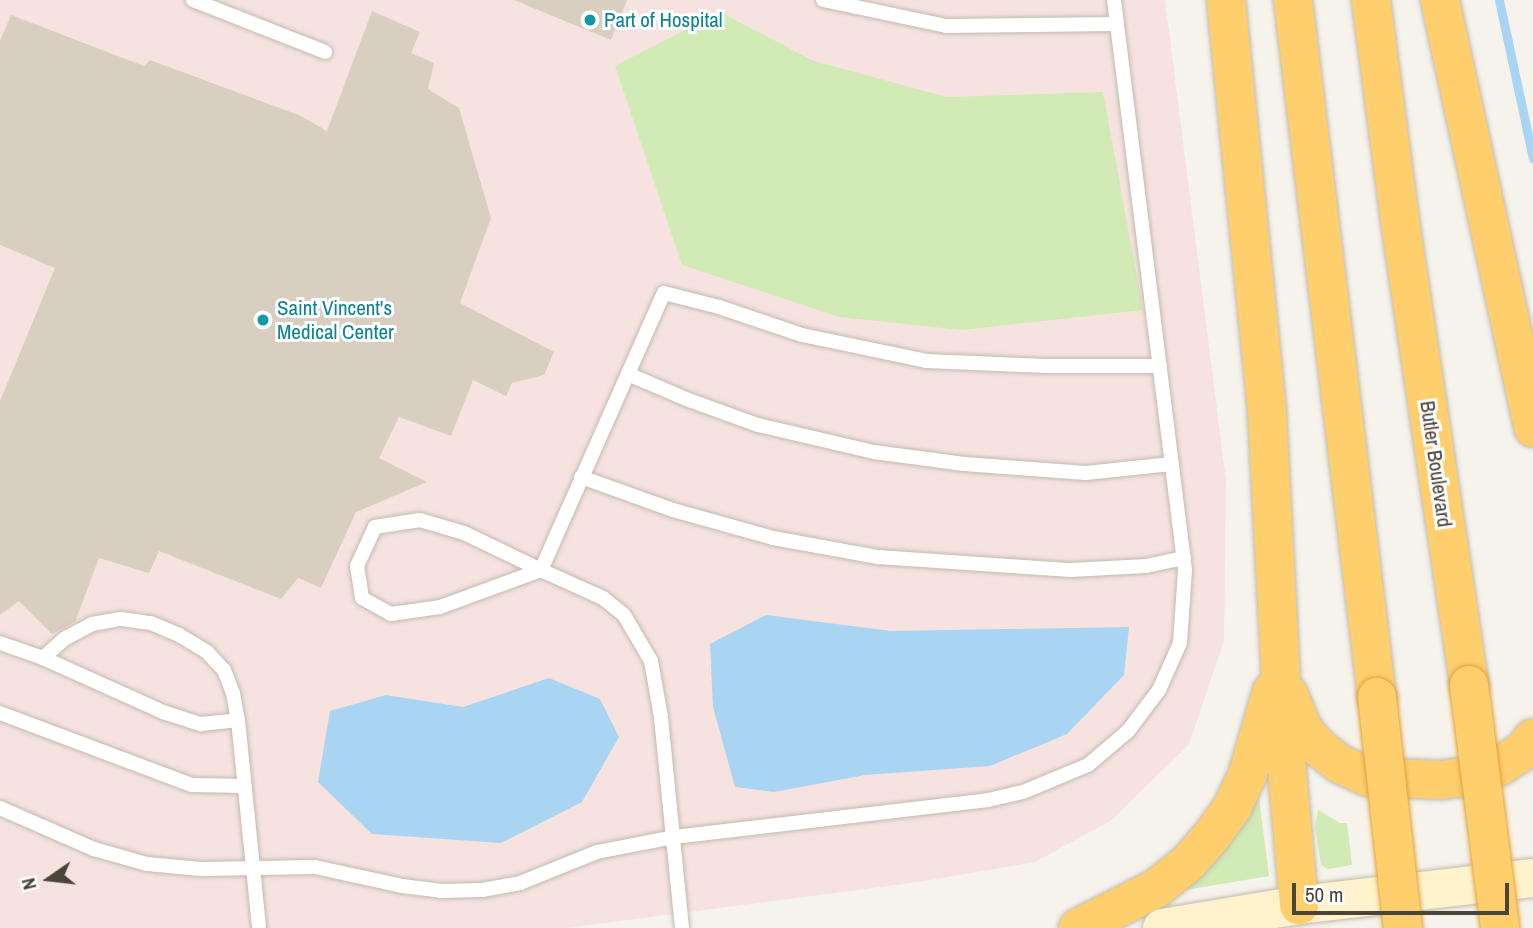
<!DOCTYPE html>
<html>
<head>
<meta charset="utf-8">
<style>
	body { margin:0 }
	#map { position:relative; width:1533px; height:928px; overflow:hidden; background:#f6f3ec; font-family:"Archivo Narrow",sans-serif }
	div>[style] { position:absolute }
	.medical>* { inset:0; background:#f6e3e0 }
	.green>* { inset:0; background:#d2eab5 }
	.water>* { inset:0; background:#a9d4f2 }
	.stream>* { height:9px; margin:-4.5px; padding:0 4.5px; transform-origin:4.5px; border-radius:4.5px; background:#a9d4f2 }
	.building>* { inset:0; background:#d8cfc1 }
	.roads { filter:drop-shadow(0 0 2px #c2bbae) drop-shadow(0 0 2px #c2bbae) }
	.lane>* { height:14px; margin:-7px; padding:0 7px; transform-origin:7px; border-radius:7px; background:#fff }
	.secondary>* { height:38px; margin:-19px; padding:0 19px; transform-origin:19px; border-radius:19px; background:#fff3cd }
	.highway>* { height:38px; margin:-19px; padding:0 19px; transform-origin:19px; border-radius:19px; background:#ffcf6e }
	.bridges { filter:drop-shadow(0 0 2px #e0a43c) drop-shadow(0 0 2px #e0a43c) }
	.highway-bridge>* { height:38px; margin:-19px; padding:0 19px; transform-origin:19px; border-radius:19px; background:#ffcf6e }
	.dots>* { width:19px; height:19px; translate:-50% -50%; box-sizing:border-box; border:4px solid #fff; border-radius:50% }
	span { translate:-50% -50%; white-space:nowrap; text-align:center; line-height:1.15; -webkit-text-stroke:6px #fff; paint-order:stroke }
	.culture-label { font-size:21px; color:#0d838f }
	.left { translate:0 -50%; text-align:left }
	.street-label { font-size:21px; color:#4b4439 }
	.north { position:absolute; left:14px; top:844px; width:70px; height:70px; -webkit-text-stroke:5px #fff; paint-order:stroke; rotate:256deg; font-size:19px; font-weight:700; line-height:28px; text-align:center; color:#4b4439 }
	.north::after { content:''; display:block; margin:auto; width:24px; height:32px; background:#4b4439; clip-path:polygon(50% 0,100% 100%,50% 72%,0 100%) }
	.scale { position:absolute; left:1292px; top:883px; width:217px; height:32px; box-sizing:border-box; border:4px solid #4b4439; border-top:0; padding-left:9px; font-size:21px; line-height:24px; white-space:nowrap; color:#4b4439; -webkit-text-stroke:5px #fff; paint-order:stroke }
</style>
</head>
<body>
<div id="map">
	<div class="medical">
		<div style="clip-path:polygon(0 0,1165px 0,1226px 480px,1224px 641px,1189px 744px,1112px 820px,1035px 862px,919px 882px,566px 928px,0 928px)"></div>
	</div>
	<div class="green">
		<div style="clip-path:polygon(720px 12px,814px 61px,947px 97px,1103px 92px,1143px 310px,961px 330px,839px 317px,682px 265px,615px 66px)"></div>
		<div style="clip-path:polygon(1259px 798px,1269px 876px,1185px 890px,1234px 836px)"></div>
		<div style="clip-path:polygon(1318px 810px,1340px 823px,1347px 823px,1352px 865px,1328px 869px,1321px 865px,1315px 827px)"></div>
	</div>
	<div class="water">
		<div style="clip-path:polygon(766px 615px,891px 631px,1129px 627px,1124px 675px,1067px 734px,990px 766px,865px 775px,774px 792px,735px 787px,713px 707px,710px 644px)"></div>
		<div style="clip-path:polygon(549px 678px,600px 699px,619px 737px,582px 802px,501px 843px,372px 834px,318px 782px,330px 711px,386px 695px,463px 707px)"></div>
	</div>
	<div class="stream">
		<div style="left:1499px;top:0;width:162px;rotate:77.9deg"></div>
	</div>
	<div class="building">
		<div style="clip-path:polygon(514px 0,627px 0,611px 40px)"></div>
		<div style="clip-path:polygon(372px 11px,420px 32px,411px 53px,434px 63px,428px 89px,459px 108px,491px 218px,460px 303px,554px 352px,544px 375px,512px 383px,506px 396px,473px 380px,451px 436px,399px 417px,379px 458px,427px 482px,356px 512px,321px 588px,298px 578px,281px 599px,159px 551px,149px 573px,99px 558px,75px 622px,52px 634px,19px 601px,0 615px,0 401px,55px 268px,0 245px,0 41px,11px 15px,144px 66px,150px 60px,301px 116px,327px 131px)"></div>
	</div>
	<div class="roads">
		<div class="lane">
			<div style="left:193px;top:0;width:142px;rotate:21.5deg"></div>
			<div style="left:823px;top:0;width:126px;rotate:11.9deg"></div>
			<div style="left:946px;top:26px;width:171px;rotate:-0.7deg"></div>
			<div style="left:628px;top:374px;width:63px;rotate:23.3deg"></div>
			<div style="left:686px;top:399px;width:77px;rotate:19.9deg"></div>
			<div style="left:758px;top:425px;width:119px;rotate:13.1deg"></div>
			<div style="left:874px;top:452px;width:91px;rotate:7.6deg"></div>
			<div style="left:964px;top:464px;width:122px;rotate:4.2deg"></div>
			<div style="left:1086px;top:473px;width:86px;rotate:-6deg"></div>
			<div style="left:581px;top:477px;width:98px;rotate:19.7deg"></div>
			<div style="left:673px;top:510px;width:104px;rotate:15.6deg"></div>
			<div style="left:773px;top:538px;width:107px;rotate:10.3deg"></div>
			<div style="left:878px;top:557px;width:193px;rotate:3.9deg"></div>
			<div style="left:1071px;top:570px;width:75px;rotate:-3.1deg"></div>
			<div style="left:1146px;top:566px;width:39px;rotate:-12deg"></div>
			<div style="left:0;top:643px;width:46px;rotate:19.2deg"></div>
			<div style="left:43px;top:658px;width:132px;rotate:24.2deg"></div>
			<div style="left:163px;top:712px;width:40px;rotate:18deg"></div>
			<div style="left:201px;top:724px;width:37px;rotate:-6deg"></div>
			<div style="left:43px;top:658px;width:28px;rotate:-42deg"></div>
			<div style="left:64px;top:639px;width:32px;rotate:-28deg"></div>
			<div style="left:92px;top:624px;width:29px;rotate:-10deg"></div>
			<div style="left:121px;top:619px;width:30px;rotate:8deg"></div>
			<div style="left:151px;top:623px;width:30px;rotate:23deg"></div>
			<div style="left:179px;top:635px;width:33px;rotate:31deg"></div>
			<div style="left:207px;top:652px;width:25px;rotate:47deg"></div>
			<div style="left:224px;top:670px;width:25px;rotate:69deg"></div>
			<div style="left:233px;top:693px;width:27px;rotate:80deg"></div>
			<div style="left:238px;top:720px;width:209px;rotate:84.2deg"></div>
			<div style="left:0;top:713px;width:205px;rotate:20.6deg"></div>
			<div style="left:192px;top:785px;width:52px;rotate:1.1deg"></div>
			<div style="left:0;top:808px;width:103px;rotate:23.6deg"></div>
			<div style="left:94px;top:849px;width:55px;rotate:15.8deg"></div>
			<div style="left:147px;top:864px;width:54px;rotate:5.3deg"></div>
			<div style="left:201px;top:869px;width:114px;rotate:-1deg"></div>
			<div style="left:315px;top:867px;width:89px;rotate:12.3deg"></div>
			<div style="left:402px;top:886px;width:38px;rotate:7deg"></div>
			<div style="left:440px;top:891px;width:42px;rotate:-1.4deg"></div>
			<div style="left:482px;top:890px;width:39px;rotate:-10deg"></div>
			<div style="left:520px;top:883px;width:83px;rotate:-21.9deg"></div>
			<div style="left:597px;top:852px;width:78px;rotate:-11deg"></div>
			<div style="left:674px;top:837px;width:316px;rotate:-6.7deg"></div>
			<div style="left:988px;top:800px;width:36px;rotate:-13deg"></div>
			<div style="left:1023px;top:792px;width:70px;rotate:-22.6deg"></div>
			<div style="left:1088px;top:765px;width:52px;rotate:-40.4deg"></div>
			<div style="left:1128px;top:731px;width:51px;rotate:-52.9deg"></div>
			<div style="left:1159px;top:690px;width:51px;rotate:-65.9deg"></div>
			<div style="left:1180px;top:643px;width:73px;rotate:-86.1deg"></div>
			<div style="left:1185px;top:570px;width:574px;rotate:-97.1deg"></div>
			<div style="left:682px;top:928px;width:212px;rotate:-95.7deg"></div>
			<div style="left:661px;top:717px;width:57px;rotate:-100.1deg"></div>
			<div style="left:651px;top:661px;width:53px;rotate:-120.4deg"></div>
			<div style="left:624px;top:615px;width:27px;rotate:-141deg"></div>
			<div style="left:603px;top:598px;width:68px;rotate:-155.7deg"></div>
			<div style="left:541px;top:570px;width:85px;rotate:-154.3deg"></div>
			<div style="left:464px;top:533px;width:46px;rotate:-163.5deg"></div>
			<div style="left:420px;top:520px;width:46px;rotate:171.2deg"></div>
			<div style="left:375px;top:527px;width:43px;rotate:114.8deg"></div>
			<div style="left:357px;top:566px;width:32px;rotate:81deg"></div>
			<div style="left:362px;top:598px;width:33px;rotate:29deg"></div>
			<div style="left:391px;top:614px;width:49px;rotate:-8.1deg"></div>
			<div style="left:440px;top:607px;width:108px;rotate:-20.1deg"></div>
			<div style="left:541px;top:570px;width:303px;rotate:-66.1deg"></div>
			<div style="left:664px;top:293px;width:57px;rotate:14.3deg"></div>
			<div style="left:719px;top:307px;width:88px;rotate:18.6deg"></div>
			<div style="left:802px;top:335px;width:127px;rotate:11.8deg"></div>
			<div style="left:926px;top:361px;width:119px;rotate:2.4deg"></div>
			<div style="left:1045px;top:366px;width:115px"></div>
		</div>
		<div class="secondary">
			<div style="left:1162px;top:928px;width:139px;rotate:-9.5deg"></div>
			<div style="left:1299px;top:905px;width:236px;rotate:-6.6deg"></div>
		</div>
		<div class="highway">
			<div style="left:1226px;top:0;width:415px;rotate:84.3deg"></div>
			<div style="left:1267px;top:413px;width:323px;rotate:87deg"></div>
			<div style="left:1284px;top:736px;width:170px;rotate:84.9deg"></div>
			<div style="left:1293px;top:0;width:702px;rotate:83.13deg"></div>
			<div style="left:1371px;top:0;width:223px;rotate:82.5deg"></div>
			<div style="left:1400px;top:221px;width:469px;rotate:81.5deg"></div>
			<div style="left:1440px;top:0;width:438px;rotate:77.7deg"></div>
			<div style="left:1289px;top:695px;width:35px;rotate:68deg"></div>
			<div style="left:1302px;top:728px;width:25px;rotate:50deg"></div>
			<div style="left:1318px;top:747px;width:28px;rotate:38deg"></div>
			<div style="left:1340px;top:764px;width:31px;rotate:25deg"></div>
			<div style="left:1368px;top:777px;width:73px;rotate:2.4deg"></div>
			<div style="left:1441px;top:780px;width:28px;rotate:-8deg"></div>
			<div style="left:1469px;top:776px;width:33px;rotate:-18deg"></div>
			<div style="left:1500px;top:766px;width:27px;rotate:-33deg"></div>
			<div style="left:1523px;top:751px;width:16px;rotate:-52deg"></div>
			<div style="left:1078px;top:928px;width:89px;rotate:-26.9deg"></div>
			<div style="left:1157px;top:888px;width:41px;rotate:-39.1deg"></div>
			<div style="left:1189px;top:862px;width:37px;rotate:-49deg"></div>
			<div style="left:1213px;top:834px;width:32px;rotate:-54deg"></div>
			<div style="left:1232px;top:808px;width:38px;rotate:-65deg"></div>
			<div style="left:1248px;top:773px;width:85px;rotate:-73.7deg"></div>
		</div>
	</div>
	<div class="bridges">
		<div class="highway-bridge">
			<div style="left:1469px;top:685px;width:245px;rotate:82.7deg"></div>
			<div style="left:1377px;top:697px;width:232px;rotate:83.6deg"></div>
		</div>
	</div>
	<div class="dots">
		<div style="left:590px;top:20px;background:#0f9aa8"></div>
		<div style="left:263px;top:320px;background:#0f9aa8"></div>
	</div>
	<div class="culture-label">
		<span class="left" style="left:604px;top:20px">Part of Hospital</span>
		<span class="left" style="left:277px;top:320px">Saint Vincent's<br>Medical Center</span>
	</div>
	<div class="street-label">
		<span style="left:1436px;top:464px;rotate:82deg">Butler Boulevard</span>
	</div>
	<div class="north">N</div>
	<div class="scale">50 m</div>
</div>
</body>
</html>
